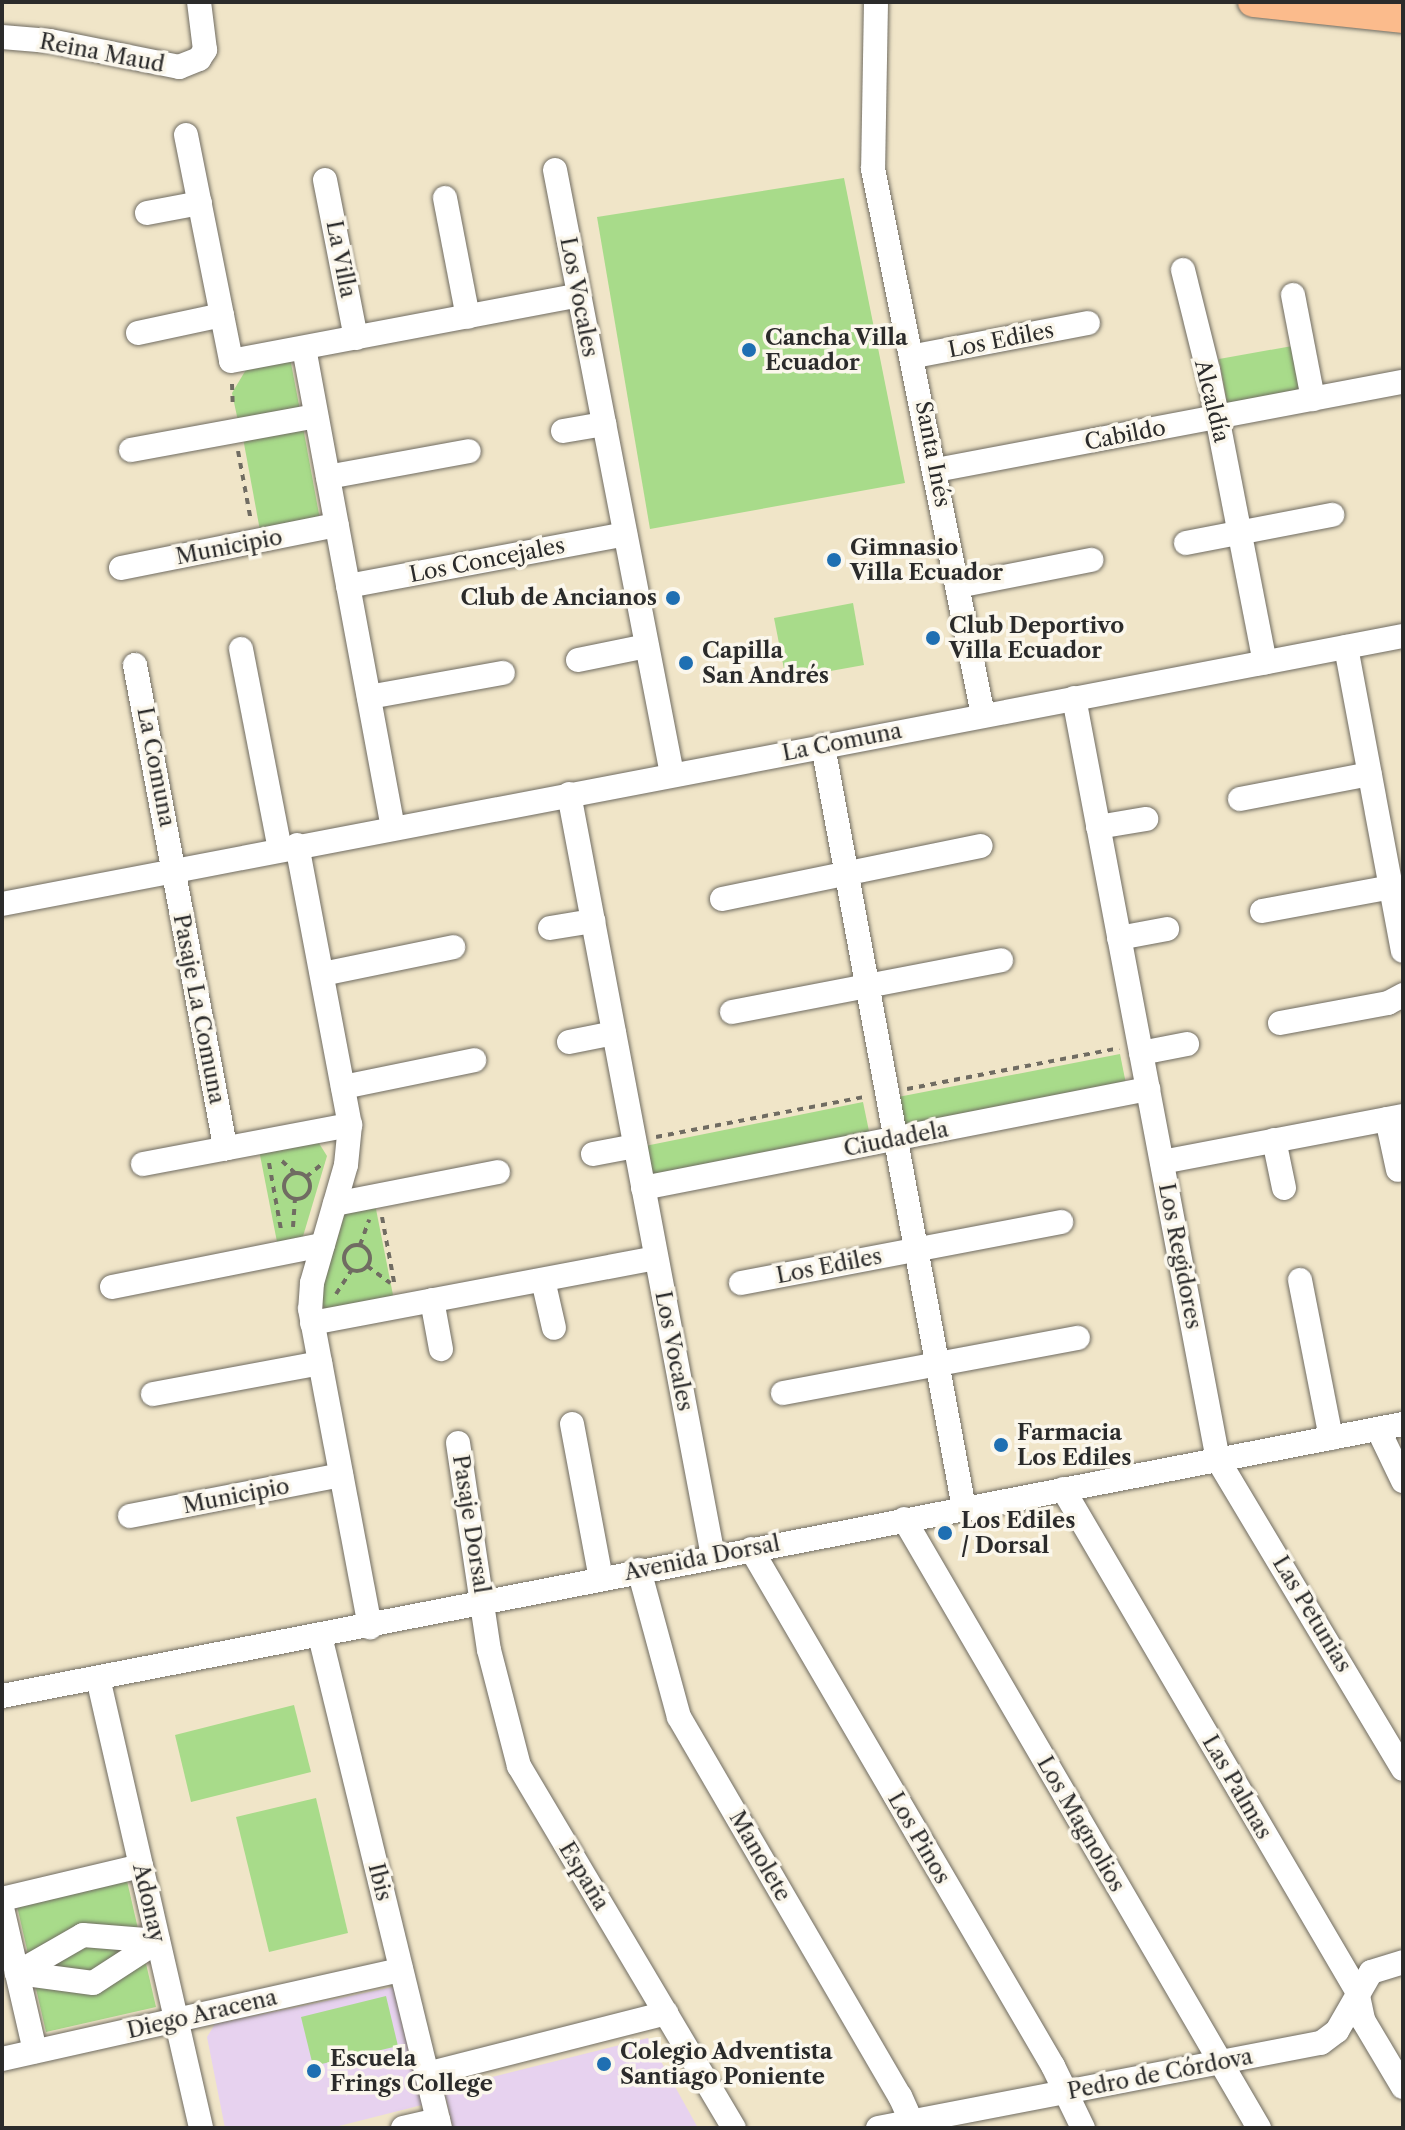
<!DOCTYPE html>
<html>
<head>
<meta charset="utf-8">
<style>
	body { margin:0 }
	#map { position:relative; width:1405px; height:2130px; overflow:hidden; background:#f0e5c8; font-family:"Libre Caslon Text",serif }
	div>[style] { position:absolute }
	.built>* { inset:0; background:#e7d2ef }
	.green>* { inset:0; background:#a8db8a }
	.path>* { height:4px; margin-top:-2px; transform-origin:0; background:repeating-linear-gradient(90deg,#706c62 0 6px,transparent 0 12px) }
	.path>.ring { margin:-2px; padding:0; box-sizing:content-box; background:none; border:4px solid #706c62; border-radius:50% }
	.roads { filter:drop-shadow(0 0 2px #706c62) drop-shadow(0 0 2px #706c62) }
	.minor>* { height:24px; margin:-12px; padding:0 12px; transform-origin:12px; border-radius:12px; background:#fff }
	.major>* { height:30px; margin:-15px; padding:0 15px; transform-origin:15px; border-radius:15px; background:#fbbb8c }
	.dots>* { width:22px; height:22px; translate:-50% -50%; box-sizing:border-box; border:4px solid #fbf7ec; border-radius:50% }
	span { translate:-50% -50%; white-space:nowrap; text-align:center; line-height:1.15; -webkit-text-stroke:7px #fbf7ec; paint-order:stroke }
	.street-label { font-size:22px; color:#2b2b2b }
	.poi-label { font-size:22px; color:#2b2b2b; font-weight:700 }
	.left { translate:0 -50%; text-align:left }
	.right { translate:-100% -50%; text-align:right }
	.frame { position:absolute; inset:0; border:4px solid #2b2b2b; pointer-events:none }
</style>
</head>
<body>
<div id="map">
	<div class="built">
		<div style="clip-path:polygon(393px 1987px,422px 2105px,331px 2128px,225px 2128px,207px 2037px,215px 2024px)"></div>
		<div style="clip-path:polygon(648px 2038px,698px 2128px,453px 2128px,444px 2089px)"></div>
	</div>
	<div class="green">
		<div style="clip-path:polygon(844px 178px,905px 483px,650px 529px,597px 217px)"></div>
		<div style="clip-path:polygon(1298px 345px,1307px 394px,1228px 407px,1219px 359px)"></div>
		<div style="clip-path:polygon(290px 358px,300px 410px,238px 421px,232px 393px,247px 368px)"></div>
		<div style="clip-path:polygon(303px 427px,321px 525px,261px 536px,243px 438px)"></div>
		<div style="clip-path:polygon(853px 603px,864px 665px,786px 679px,774px 618px)"></div>
		<div style="clip-path:polygon(1120px 1054px,1127px 1089px,904px 1130px,898px 1097px)"></div>
		<div style="clip-path:polygon(863px 1102px,870px 1136px,652px 1180px,645px 1146px)"></div>
		<div style="clip-path:polygon(317px 1140px,327px 1156px,301px 1243px,278px 1247px,259px 1150px)"></div>
		<div style="clip-path:polygon(375px 1204px,394px 1300px,327px 1313px,321px 1302px,324px 1282px,346px 1210px)"></div>
		<div style="clip-path:polygon(294px 1705px,311px 1772px,191px 1802px,175px 1735px)"></div>
		<div style="clip-path:polygon(316px 1798px,348px 1933px,269px 1952px,236px 1817px)"></div>
		<div style="clip-path:polygon(127px 1881px,156px 2007px,46px 2032px,17px 1906px)"></div>
		<div style="clip-path:polygon(386px 1996px,398px 2046px,313px 2066px,301px 2017px)"></div>
	</div>
	<div class="path">
		<div style="left:232px;top:384px;width:23px;rotate:88deg"></div>
		<div style="left:238px;top:451px;width:71px;rotate:79.5deg"></div>
		<div style="left:907px;top:1089px;width:216px;rotate:-10.9deg"></div>
		<div style="left:656px;top:1137px;width:211px;rotate:-10.9deg"></div>
		<div style="left:282px;top:1161px;width:18px;rotate:43deg"></div>
		<div style="left:269px;top:1163px;width:68px;rotate:79.8deg"></div>
		<div class="ring" style="left:284px;top:1173px;width:22px;height:22px"></div>
		<div style="left:306px;top:1177px;width:22px;rotate:-39deg"></div>
		<div style="left:382px;top:1217px;width:71px;rotate:79.5deg"></div>
		<div style="left:293px;top:1227px;width:29px;rotate:-86deg"></div>
		<div style="left:360px;top:1245px;width:27px;rotate:-70deg"></div>
		<div class="ring" style="left:344px;top:1245px;width:22px;height:22px"></div>
		<div style="left:367px;top:1266px;width:29px;rotate:36deg"></div>
		<div style="left:336px;top:1294px;width:30px;rotate:-57deg"></div>
	</div>
	<div class="roads">
		<div class="minor">
			<div style="left:876px;top:2px;width:167px;rotate:91deg"></div>
			<div style="left:873px;top:169px;width:557px;rotate:78.61deg"></div>
			<div style="left:2px;top:37px;width:48px;rotate:4.8deg"></div>
			<div style="left:50px;top:41px;width:132px;rotate:11.4deg"></div>
			<div style="left:179px;top:67px;width:22px;rotate:-22deg"></div>
			<div style="left:199px;top:59px;width:11px;rotate:-56deg"></div>
			<div style="left:205px;top:50px;width:48px;rotate:-97.1deg"></div>
			<div style="left:186px;top:135px;width:230px;rotate:78.7deg"></div>
			<div style="left:231px;top:361px;width:354px;rotate:-10.7deg"></div>
			<div style="left:555px;top:170px;width:615px;rotate:79.04deg"></div>
			<div style="left:325px;top:180px;width:161px;rotate:78.9deg"></div>
			<div style="left:445px;top:198px;width:121px;rotate:79.1deg"></div>
			<div style="left:147px;top:213px;width:54px;rotate:-10.7deg"></div>
			<div style="left:1183px;top:270px;width:103px;rotate:76deg"></div>
			<div style="left:1208px;top:370px;width:298px;rotate:79deg"></div>
			<div style="left:1293px;top:295px;width:106px;rotate:79.1deg"></div>
			<div style="left:138px;top:333px;width:86px;rotate:-12.1deg"></div>
			<div style="left:304px;top:348px;width:487px;rotate:79.5deg"></div>
			<div style="left:915px;top:356px;width:176px;rotate:-10.8deg"></div>
			<div style="left:563px;top:431px;width:42px;rotate:-9.7deg"></div>
			<div style="left:131px;top:450px;width:188px;rotate:-10.4deg"></div>
			<div style="left:936px;top:470px;width:475px;rotate:-10.7deg"></div>
			<div style="left:328px;top:477px;width:143px;rotate:-10.4deg"></div>
			<div style="left:1186px;top:543px;width:149px;rotate:-10.9deg"></div>
			<div style="left:121px;top:568px;width:220px;rotate:-11.3deg"></div>
			<div style="left:348px;top:586px;width:282px;rotate:-10.6deg"></div>
			<div style="left:958px;top:586px;width:136px;rotate:-11.1deg"></div>
			<div style="left:1346px;top:647px;width:309px;rotate:79.4deg"></div>
			<div style="left:241px;top:649px;width:204px;rotate:79deg"></div>
			<div style="left:578px;top:660px;width:70px;rotate:-11.5deg"></div>
			<div style="left:135px;top:665px;width:492px;rotate:79.4deg"></div>
			<div style="left:369px;top:697px;width:136px;rotate:-10.2deg"></div>
			<div style="left:1074px;top:698px;width:775px;rotate:79.3deg"></div>
			<div style="left:1218px;top:1460px;width:360px;rotate:59.1deg"></div>
			<div style="left:823px;top:746px;width:775px;rotate:79.52deg"></div>
			<div style="left:569px;top:794px;width:775px;rotate:79.3deg"></div>
			<div style="left:1240px;top:799px;width:132px;rotate:-10.9deg"></div>
			<div style="left:1098px;top:827px;width:49px;rotate:-9.5deg"></div>
			<div style="left:297px;top:845px;width:285px;rotate:79.3deg"></div>
			<div style="left:350px;top:1125px;width:40px;rotate:95.7deg"></div>
			<div style="left:346px;top:1165px;width:123px;rotate:106.1deg"></div>
			<div style="left:312px;top:1283px;width:26px;rotate:94deg"></div>
			<div style="left:310px;top:1309px;width:324px;rotate:79.3deg"></div>
			<div style="left:722px;top:899px;width:264px;rotate:-11.6deg"></div>
			<div style="left:2px;top:904px;width:1426px;rotate:-10.83deg"></div>
			<div style="left:1262px;top:911px;width:131px;rotate:-10.5deg"></div>
			<div style="left:550px;top:928px;width:44px;rotate:-9.2deg"></div>
			<div style="left:1119px;top:938px;width:49px;rotate:-10.6deg"></div>
			<div style="left:322px;top:974px;width:134px;rotate:-11.6deg"></div>
			<div style="left:732px;top:1012px;width:274px;rotate:-10.9deg"></div>
			<div style="left:1280px;top:1023px;width:110px;rotate:-10.5deg"></div>
			<div style="left:1388px;top:1003px;width:17px;rotate:-28deg"></div>
			<div style="left:569px;top:1042px;width:46px;rotate:-11.3deg"></div>
			<div style="left:1141px;top:1053px;width:47px;rotate:-11.1deg"></div>
			<div style="left:343px;top:1087px;width:134px;rotate:-11.6deg"></div>
			<div style="left:1387px;top:1119px;width:52px;rotate:77.8deg"></div>
			<div style="left:1274px;top:1140px;width:49px;rotate:78.2deg"></div>
			<div style="left:593px;top:1154px;width:43px;rotate:-10.8deg"></div>
			<div style="left:1162px;top:1162px;width:245px;rotate:-10.8deg"></div>
			<div style="left:143px;top:1164px;width:211px;rotate:-10.7deg"></div>
			<div style="left:643px;top:1188px;width:515px;rotate:-11.09deg"></div>
			<div style="left:335px;top:1204px;width:166px;rotate:-11.1deg"></div>
			<div style="left:543px;top:1280px;width:49px;rotate:77.1deg"></div>
			<div style="left:1300px;top:1280px;width:161px;rotate:78.9deg"></div>
			<div style="left:741px;top:1283px;width:326px;rotate:-10.8deg"></div>
			<div style="left:112px;top:1287px;width:215px;rotate:-11.3deg"></div>
			<div style="left:432px;top:1300px;width:50px;rotate:79.6deg"></div>
			<div style="left:312px;top:1323px;width:350px;rotate:-10.7deg"></div>
			<div style="left:783px;top:1393px;width:300px;rotate:-10.6deg"></div>
			<div style="left:153px;top:1394px;width:170px;rotate:-10.5deg"></div>
			<div style="left:572px;top:1424px;width:158px;rotate:79.4deg"></div>
			<div style="left:1378px;top:1429px;width:58px;rotate:64.3deg"></div>
			<div style="left:458px;top:1443px;width:209px;rotate:81.5deg"></div>
			<div style="left:489px;top:1650px;width:120px;rotate:75.5deg"></div>
			<div style="left:519px;top:1766px;width:421px;rotate:59.3deg"></div>
			<div style="left:1063px;top:1489px;width:582px;rotate:59.64deg"></div>
			<div style="left:1357px;top:1991px;width:30px;rotate:78deg"></div>
			<div style="left:1363px;top:2020px;width:78px;rotate:59.2deg"></div>
			<div style="left:130px;top:1516px;width:215px;rotate:-11deg"></div>
			<div style="left:904px;top:1519px;width:705px;rotate:59.76deg"></div>
			<div style="left:751px;top:1549px;width:599px;rotate:59.71deg"></div>
			<div style="left:1053px;top:2066px;width:69px;rotate:64.2deg"></div>
			<div style="left:639px;top:1570px;width:152px;rotate:74.8deg"></div>
			<div style="left:679px;top:1717px;width:439px;rotate:59.8deg"></div>
			<div style="left:900px;top:2096px;width:35px;rotate:66deg"></div>
			<div style="left:320px;top:1636px;width:506px;rotate:76.29deg"></div>
			<div style="left:98px;top:1678px;width:462px;rotate:77.1deg"></div>
			<div style="left:2px;top:1696px;width:1427px;rotate:-10.99deg"></div>
			<div style="left:2px;top:1899px;width:143px;rotate:-13.4deg"></div>
			<div style="left:2px;top:1908px;width:147px;rotate:77deg"></div>
			<div style="left:83px;top:1935px;width:75px;rotate:4.6deg"></div>
			<div style="left:158px;top:1941px;width:77px;rotate:147.1deg"></div>
			<div style="left:93px;top:1983px;width:77px;rotate:-172.5deg"></div>
			<div style="left:17px;top:1973px;width:76px;rotate:-29.9deg"></div>
			<div style="left:2px;top:2059px;width:409px;rotate:-12.6deg"></div>
			<div style="left:427px;top:2074px;width:247px;rotate:-14.3deg"></div>
			<div style="left:403px;top:2128px;width:36px;rotate:-13deg"></div>
			<div style="left:878px;top:2128px;width:451px;rotate:-10.9deg"></div>
			<div style="left:1321px;top:2043px;width:20px;rotate:-37deg"></div>
			<div style="left:1337px;top:2031px;width:68px;rotate:-60deg"></div>
			<div style="left:1371px;top:1972px;width:34px;rotate:-17deg"></div>
		</div>
		<div class="major">
			<div style="left:1253px;top:2px;width:151px;rotate:6.1deg"></div>
		</div>
	</div>
	<div class="dots">
		<div style="left:749px;top:350px;background:#1f6fb2"></div>
		<div style="left:834px;top:560px;background:#1f6fb2"></div>
		<div style="left:673px;top:598px;background:#1f6fb2"></div>
		<div style="left:933px;top:638px;background:#1f6fb2"></div>
		<div style="left:686px;top:663px;background:#1f6fb2"></div>
		<div style="left:1001px;top:1445px;background:#1f6fb2"></div>
		<div style="left:945px;top:1533px;background:#1f6fb2"></div>
		<div style="left:604px;top:2064px;background:#1f6fb2"></div>
		<div style="left:314px;top:2071px;background:#1f6fb2"></div>
	</div>
	<div class="street-label">
		<span style="left:102px;top:53px;rotate:11deg">Reina Maud</span>
		<span style="left:341px;top:259px;rotate:79deg">La Villa</span>
		<span style="left:579px;top:297px;rotate:79deg">Los Vocales</span>
		<span style="left:1001px;top:340px;rotate:-11deg">Los Ediles</span>
		<span style="left:1212px;top:401px;rotate:76deg">Alcaldía</span>
		<span style="left:1125px;top:435px;rotate:-11deg">Cabildo</span>
		<span style="left:933px;top:454px;rotate:79deg">Santa Inés</span>
		<span style="left:229px;top:547px;rotate:-11deg">Municipio</span>
		<span style="left:487px;top:560px;rotate:-11deg">Los Concejales</span>
		<span style="left:842px;top:742px;rotate:-11deg">La Comuna</span>
		<span style="left:156px;top:767px;rotate:79deg">La Comuna</span>
		<span style="left:199px;top:1009px;rotate:79deg">Pasaje La Comuna</span>
		<span style="left:896px;top:1139px;rotate:-11deg">Ciudadela</span>
		<span style="left:1180px;top:1256px;rotate:79deg">Los Regidores</span>
		<span style="left:829px;top:1266px;rotate:-11deg">Los Ediles</span>
		<span style="left:674px;top:1351px;rotate:79deg">Los Vocales</span>
		<span style="left:236px;top:1496px;rotate:-11deg">Municipio</span>
		<span style="left:471px;top:1524px;rotate:81deg">Pasaje Dorsal</span>
		<span style="left:702px;top:1558px;rotate:-11deg">Avenida Dorsal</span>
		<span style="left:1312px;top:1614px;rotate:59deg">Las Petunias</span>
		<span style="left:1237px;top:1787px;rotate:60deg">Las Palmas</span>
		<span style="left:1081px;top:1824px;rotate:60deg">Los Magnolios</span>
		<span style="left:919px;top:1838px;rotate:60deg">Los Pinos</span>
		<span style="left:760px;top:1856px;rotate:60deg">Manolete</span>
		<span style="left:584px;top:1876px;rotate:59deg">España</span>
		<span style="left:380px;top:1882px;rotate:76deg">Ibis</span>
		<span style="left:149px;top:1903px;rotate:77deg">Adonay</span>
		<span style="left:202px;top:2014px;rotate:-13deg">Diego Aracena</span>
		<span style="left:1160px;top:2074px;rotate:-11deg">Pedro de Córdova</span>
	</div>
	<div class="poi-label">
		<span class="left" style="left:765px;top:350px">Cancha Villa<br>Ecuador</span>
		<span class="left" style="left:850px;top:560px">Gimnasio<br>Villa Ecuador</span>
		<span class="right" style="left:657px;top:598px">Club de Ancianos</span>
		<span class="left" style="left:949px;top:638px">Club Deportivo<br>Villa Ecuador</span>
		<span class="left" style="left:702px;top:663px">Capilla<br>San Andrés</span>
		<span class="left" style="left:1017px;top:1445px">Farmacia<br>Los Ediles</span>
		<span class="left" style="left:961px;top:1533px">Los Ediles<br>/ Dorsal</span>
		<span class="left" style="left:620px;top:2064px">Colegio Adventista<br>Santiago Poniente</span>
		<span class="left" style="left:330px;top:2071px">Escuela<br>Frings College</span>
	</div>
	<div class="frame"></div>
</div>
</body>
</html>
